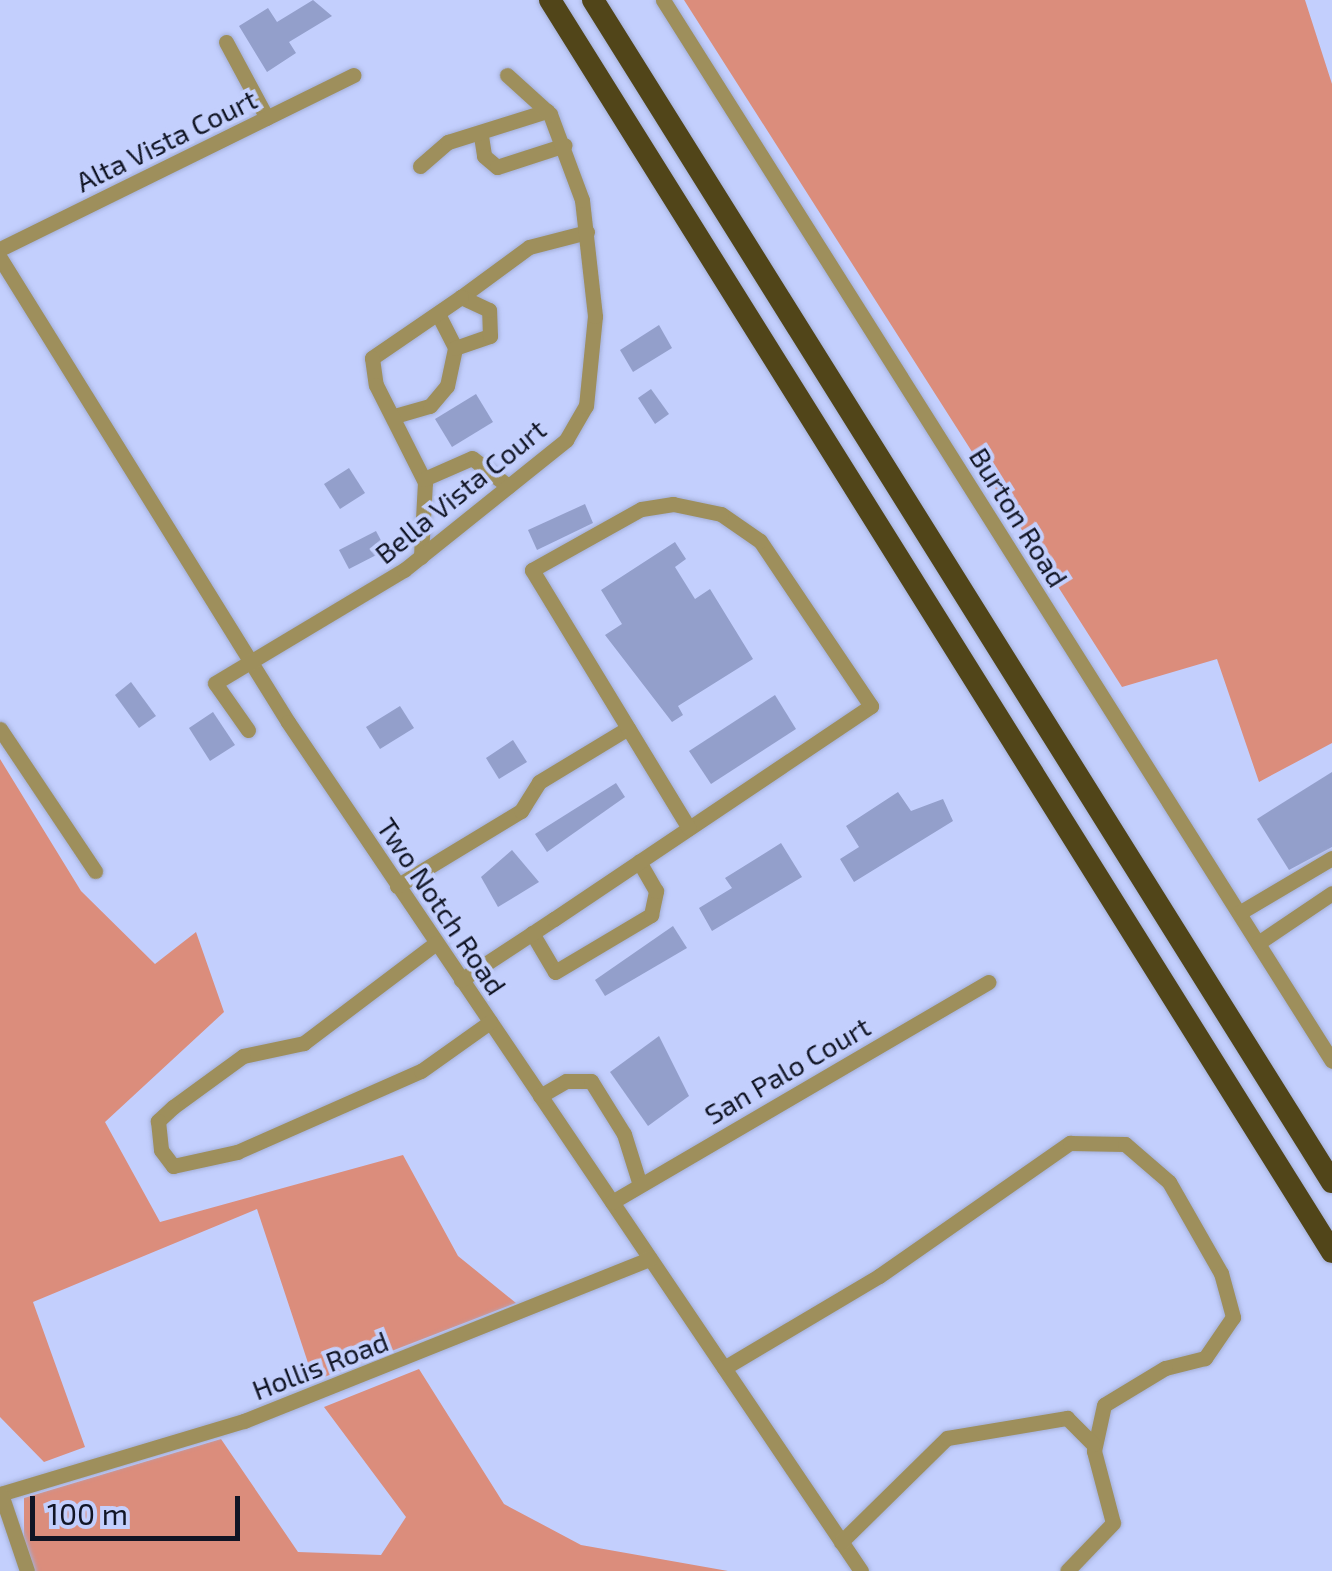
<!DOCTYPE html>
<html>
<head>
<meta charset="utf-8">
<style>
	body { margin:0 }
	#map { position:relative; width:1332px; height:1571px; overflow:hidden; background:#c3cffd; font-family:"Exo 2",sans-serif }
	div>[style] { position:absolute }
	.forest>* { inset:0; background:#db8d7c }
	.building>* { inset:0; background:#939fcb }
	.roads { filter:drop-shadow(0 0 2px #a3aed6) drop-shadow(0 0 2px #a3aed6) }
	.minor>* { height:15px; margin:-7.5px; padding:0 7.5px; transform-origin:7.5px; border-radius:7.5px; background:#9e8f5c }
	.highway>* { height:22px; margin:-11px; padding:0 11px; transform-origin:11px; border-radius:11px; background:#514519 }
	span { translate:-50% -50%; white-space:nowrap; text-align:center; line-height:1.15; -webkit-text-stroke:8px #c3cffd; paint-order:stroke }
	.street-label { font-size:28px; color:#111525 }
	.scale { position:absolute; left:30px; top:1496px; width:210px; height:45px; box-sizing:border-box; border:5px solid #111525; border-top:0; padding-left:12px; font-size:30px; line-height:35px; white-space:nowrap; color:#111525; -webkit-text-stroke:8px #c3cffd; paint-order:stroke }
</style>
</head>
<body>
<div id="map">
	<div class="forest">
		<div style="clip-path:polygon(684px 0,1305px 0,1332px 84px,1332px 743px,1259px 782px,1217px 659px,1122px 687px)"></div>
		<div style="clip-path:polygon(0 759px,81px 891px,155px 964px,196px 932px,224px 1012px,105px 1122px,160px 1222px,403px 1155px,458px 1256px,516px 1303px,314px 1381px,257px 1209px,33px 1302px,85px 1447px,44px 1462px,0 1417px)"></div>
		<div style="clip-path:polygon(419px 1369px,504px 1504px,581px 1545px,728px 1571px,24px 1571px,24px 1498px,221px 1439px,298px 1552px,381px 1555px,406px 1517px,324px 1407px)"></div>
	</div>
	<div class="building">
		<div style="clip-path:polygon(313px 0,332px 16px,289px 42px,296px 53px,267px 72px,239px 26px,268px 8px,277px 22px)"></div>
		<div style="clip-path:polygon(659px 325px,672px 348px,633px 372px,620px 350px)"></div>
		<div style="clip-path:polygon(651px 389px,669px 414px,655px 424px,638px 398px)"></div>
		<div style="clip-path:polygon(476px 394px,493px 422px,452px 447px,435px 419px)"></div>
		<div style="clip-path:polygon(349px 468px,365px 493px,340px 509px,324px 484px)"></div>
		<div style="clip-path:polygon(585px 504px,593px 523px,537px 550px,528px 530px)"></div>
		<div style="clip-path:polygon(376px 531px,386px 550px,349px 569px,339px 550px)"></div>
		<div style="clip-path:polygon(675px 542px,686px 559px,675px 567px,695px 599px,710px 589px,753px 659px,678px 706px,683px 715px,672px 722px,605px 635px,622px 624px,601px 590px)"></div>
		<div style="clip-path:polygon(131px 682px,156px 716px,139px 728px,115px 695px)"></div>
		<div style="clip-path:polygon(775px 695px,796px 729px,711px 784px,689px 751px)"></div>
		<div style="clip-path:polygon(400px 706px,414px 728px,380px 749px,366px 727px)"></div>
		<div style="clip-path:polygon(213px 712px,235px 745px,210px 761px,189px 728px)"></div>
		<div style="clip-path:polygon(513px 740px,527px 762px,499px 779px,486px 758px)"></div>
		<div style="clip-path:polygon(1332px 772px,1332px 847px,1289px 870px,1257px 819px)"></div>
		<div style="clip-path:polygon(616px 783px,625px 797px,547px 852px,535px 834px)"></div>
		<div style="clip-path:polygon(898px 792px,911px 811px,943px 799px,953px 821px,854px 882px,840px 859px,859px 847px,846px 826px)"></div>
		<div style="clip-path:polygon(781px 843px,802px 877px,712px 931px,699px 908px,732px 888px,725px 878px)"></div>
		<div style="clip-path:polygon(512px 850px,539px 882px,498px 907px,481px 877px)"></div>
		<div style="clip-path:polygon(673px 926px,687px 948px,605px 996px,595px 980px)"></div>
		<div style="clip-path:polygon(659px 1036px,689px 1096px,648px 1126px,610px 1072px)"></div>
	</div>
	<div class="roads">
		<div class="minor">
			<div style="left:663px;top:0;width:1254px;rotate:57.77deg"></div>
			<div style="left:226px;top:42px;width:86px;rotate:61.7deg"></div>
			<div style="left:481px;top:136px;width:20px;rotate:81deg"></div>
			<div style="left:484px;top:156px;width:17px;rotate:40deg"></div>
			<div style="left:497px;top:167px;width:71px;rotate:-17.9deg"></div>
			<div style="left:420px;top:166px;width:37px;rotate:-41deg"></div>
			<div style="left:448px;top:142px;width:104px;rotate:-17.4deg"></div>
			<div style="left:0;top:249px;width:394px;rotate:-26.2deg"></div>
			<div style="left:0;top:258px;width:546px;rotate:58.17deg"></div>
			<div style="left:288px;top:722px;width:1024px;rotate:55.98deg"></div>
			<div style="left:461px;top:297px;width:84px;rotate:-36.3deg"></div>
			<div style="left:529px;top:247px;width:60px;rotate:-14.5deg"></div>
			<div style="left:438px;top:314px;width:38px;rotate:63deg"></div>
			<div style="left:398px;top:415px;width:33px;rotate:-16deg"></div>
			<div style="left:430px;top:406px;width:26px;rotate:-50deg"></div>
			<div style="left:447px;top:386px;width:39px;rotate:-78deg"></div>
			<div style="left:455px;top:348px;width:37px;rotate:-19deg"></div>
			<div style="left:490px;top:336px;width:26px;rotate:-92deg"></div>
			<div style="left:489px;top:310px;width:31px;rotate:-155deg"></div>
			<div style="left:461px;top:297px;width:108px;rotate:145.6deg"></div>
			<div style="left:372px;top:358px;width:27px;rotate:82deg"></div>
			<div style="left:376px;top:385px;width:109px;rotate:63.2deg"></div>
			<div style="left:425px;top:482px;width:75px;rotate:93.1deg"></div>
			<div style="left:424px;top:479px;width:52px;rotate:-23.6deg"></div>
			<div style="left:472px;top:458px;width:46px;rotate:37.9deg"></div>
			<div style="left:0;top:729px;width:171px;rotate:56.2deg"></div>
			<div style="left:248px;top:730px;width:57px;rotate:-125.1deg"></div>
			<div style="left:215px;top:683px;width:220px;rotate:-30.9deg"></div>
			<div style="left:404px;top:570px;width:208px;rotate:-38.7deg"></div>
			<div style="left:566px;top:440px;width:39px;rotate:-60deg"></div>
			<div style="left:586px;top:406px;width:90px;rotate:-84.3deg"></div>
			<div style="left:595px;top:316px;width:117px;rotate:-96.4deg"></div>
			<div style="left:582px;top:200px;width:92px;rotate:-110.4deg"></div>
			<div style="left:550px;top:114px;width:58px;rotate:-137.8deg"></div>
			<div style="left:397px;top:886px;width:145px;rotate:-31.2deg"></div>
			<div style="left:521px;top:811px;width:34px;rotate:-58deg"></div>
			<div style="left:539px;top:782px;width:104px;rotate:-31.2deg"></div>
			<div style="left:1239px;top:913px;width:108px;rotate:-30.6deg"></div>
			<div style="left:532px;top:933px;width:45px;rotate:59.5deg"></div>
			<div style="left:555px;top:972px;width:112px;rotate:-30.7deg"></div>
			<div style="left:651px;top:915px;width:25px;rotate:-78deg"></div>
			<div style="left:656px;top:891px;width:34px;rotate:-120deg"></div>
			<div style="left:436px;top:943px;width:166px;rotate:142.9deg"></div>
			<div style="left:304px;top:1043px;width:62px;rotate:168deg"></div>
			<div style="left:243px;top:1056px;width:87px;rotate:143.9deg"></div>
			<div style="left:173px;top:1107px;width:21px;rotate:137deg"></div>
			<div style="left:158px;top:1121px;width:29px;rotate:84deg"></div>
			<div style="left:161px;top:1150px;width:20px;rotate:53deg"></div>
			<div style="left:173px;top:1166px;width:66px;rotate:-12.3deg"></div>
			<div style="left:237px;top:1152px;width:201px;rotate:-23.8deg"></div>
			<div style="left:421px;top:1071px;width:85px;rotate:-35.4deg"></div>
			<div style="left:1258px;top:943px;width:89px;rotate:-34deg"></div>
			<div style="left:461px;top:980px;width:111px;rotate:-33.3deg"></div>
			<div style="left:554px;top:919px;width:382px;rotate:-33.9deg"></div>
			<div style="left:871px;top:706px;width:199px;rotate:-123.9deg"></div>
			<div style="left:760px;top:541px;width:47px;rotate:-145.3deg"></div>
			<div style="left:721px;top:514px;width:49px;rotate:-168.2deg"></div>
			<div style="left:673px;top:504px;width:32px;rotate:171deg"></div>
			<div style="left:641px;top:509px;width:125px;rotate:150.8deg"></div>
			<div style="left:532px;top:570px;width:302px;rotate:58.7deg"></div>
			<div style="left:540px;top:1096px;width:30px;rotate:-30deg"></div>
			<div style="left:566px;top:1081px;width:25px"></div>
			<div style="left:591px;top:1081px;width:62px;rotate:58.1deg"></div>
			<div style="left:624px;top:1134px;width:53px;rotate:72.6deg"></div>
			<div style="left:612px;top:1202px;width:436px;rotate:-30.3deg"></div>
			<div style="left:724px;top:1368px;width:180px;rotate:-30.7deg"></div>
			<div style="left:879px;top:1276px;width:233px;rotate:-34.9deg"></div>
			<div style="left:1070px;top:1143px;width:55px;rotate:1deg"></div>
			<div style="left:1125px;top:1144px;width:58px;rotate:40.8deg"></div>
			<div style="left:1169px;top:1182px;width:105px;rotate:60.3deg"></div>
			<div style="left:1221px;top:1273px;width:46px;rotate:74.7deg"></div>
			<div style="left:1233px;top:1317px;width:50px;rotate:124.3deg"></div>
			<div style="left:1205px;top:1358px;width:41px;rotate:166deg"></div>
			<div style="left:1165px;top:1368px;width:71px;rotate:148.8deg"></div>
			<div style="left:1104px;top:1405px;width:47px;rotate:102.3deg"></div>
			<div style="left:1094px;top:1451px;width:74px;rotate:75.2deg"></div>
			<div style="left:1113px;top:1523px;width:66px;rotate:133.8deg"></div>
			<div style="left:0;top:1494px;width:255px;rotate:-16.7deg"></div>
			<div style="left:244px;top:1421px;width:437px;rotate:-21.8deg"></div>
			<div style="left:1px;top:1494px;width:81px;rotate:71.3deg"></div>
			<div style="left:841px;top:1542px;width:148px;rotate:-44.5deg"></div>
			<div style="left:947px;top:1438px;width:122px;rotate:-9.5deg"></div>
			<div style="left:1067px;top:1418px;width:37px;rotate:45deg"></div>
		</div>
		<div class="highway">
			<div style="left:550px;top:0;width:1476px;rotate:58.01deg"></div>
			<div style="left:593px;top:0;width:1394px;rotate:57.99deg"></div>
		</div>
	</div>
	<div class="street-label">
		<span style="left:166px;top:140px;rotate:-26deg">Alta Vista Court</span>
		<span style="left:460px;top:491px;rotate:-39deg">Bella Vista Court</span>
		<span style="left:1019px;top:517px;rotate:58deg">Burton Road</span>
		<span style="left:442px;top:906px;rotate:56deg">Two Notch Road</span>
		<span style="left:787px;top:1070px;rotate:-30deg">San Palo Court</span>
		<span style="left:320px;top:1365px;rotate:-21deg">Hollis Road</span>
	</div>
	<div class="scale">100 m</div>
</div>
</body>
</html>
